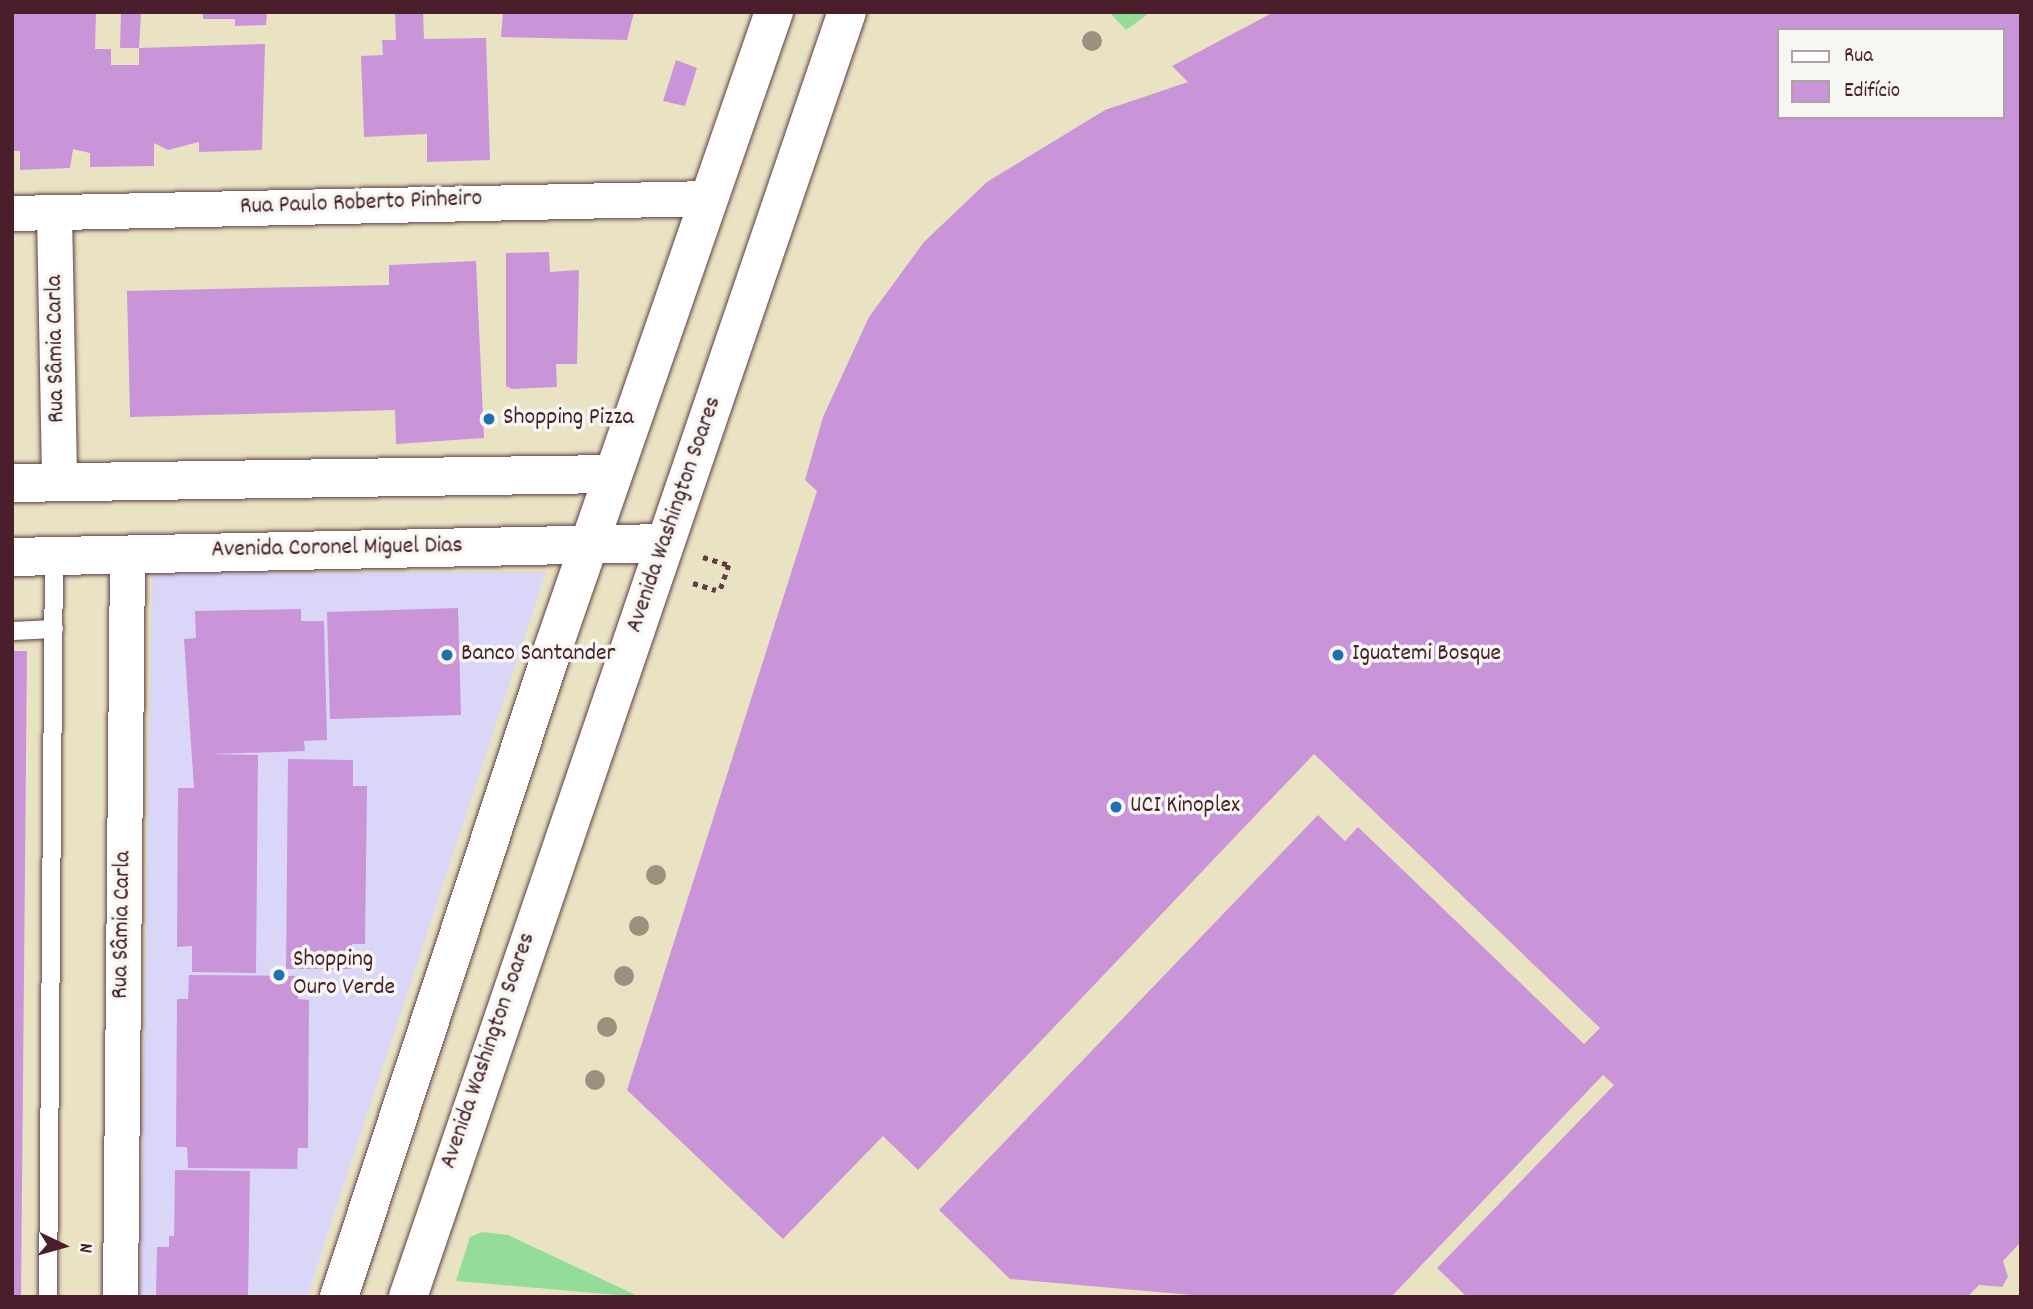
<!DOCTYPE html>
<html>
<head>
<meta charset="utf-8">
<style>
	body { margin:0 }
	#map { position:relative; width:2033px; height:1309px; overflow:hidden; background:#e9e3c4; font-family:Dekko,sans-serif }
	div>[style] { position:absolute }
	.built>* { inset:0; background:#dad6f7 }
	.green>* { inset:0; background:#94dd98 }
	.building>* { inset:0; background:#c995d8 }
	.path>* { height:4.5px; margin-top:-2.25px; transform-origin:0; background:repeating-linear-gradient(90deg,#623c42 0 5px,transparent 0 10px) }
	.roads { filter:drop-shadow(0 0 2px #623c42) drop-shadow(0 0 2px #623c42) }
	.service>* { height:18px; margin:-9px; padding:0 9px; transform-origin:9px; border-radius:9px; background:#fff }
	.minor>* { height:35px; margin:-17.5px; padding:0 17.5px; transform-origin:17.5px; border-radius:17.5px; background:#fff }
	.secondary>* { height:38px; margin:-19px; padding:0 19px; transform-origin:19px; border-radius:19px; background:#fff }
	.primary>* { height:38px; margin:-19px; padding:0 19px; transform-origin:19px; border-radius:19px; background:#fff }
	.trees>* { width:20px; height:20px; margin:-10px; border-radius:50%; background:#9b917f }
	.dots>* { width:19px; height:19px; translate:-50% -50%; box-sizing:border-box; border:4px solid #f6f6f2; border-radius:50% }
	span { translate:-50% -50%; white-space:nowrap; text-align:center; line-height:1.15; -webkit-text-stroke:7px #f6f6f2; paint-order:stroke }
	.street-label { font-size:24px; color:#4a1f2b }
	.poi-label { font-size:24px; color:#4a1f2b }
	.left { translate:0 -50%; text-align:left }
	.frame { position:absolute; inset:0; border:14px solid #4a1f2b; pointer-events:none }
	.legend { position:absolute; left:1777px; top:28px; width:228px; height:91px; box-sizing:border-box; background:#f6f6f2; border:2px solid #b1a0a2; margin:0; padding:9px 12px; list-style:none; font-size:21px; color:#4a1f2b }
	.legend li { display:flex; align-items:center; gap:14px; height:35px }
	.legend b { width:35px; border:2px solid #b1a0a2 }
	.north { position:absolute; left:28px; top:1211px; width:70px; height:70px; -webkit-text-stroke:5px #f6f6f2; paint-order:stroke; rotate:95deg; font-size:19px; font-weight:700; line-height:28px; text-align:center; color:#4a1f2b }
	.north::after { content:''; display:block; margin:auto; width:24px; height:32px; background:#4a1f2b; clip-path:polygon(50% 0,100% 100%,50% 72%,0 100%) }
</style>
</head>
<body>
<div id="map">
	<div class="built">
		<div style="clip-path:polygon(546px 572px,307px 1297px,140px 1297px,152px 573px)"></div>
	</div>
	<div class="green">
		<div style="clip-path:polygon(1109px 12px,1151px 12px,1126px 30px)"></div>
		<div style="clip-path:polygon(482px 1232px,508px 1235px,640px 1297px,456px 1281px,470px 1237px)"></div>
	</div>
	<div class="building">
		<div style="clip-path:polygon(12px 12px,96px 12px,95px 49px,111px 49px,111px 65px,139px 65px,139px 48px,120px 48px,121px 12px,141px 12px,139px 48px,265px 44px,262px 150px,199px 152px,199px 142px,168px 150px,154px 143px,154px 166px,90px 167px,90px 153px,73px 149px,70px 168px,20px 170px,20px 151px,12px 151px)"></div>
		<div style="clip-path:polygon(203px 12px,267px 12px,266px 25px,235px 26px,235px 19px,203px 19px)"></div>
		<div style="clip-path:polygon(395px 12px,423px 12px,424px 39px,486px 38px,490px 160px,427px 162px,427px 134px,364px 137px,361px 56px,383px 55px,382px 40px,396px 40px)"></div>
		<div style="clip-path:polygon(503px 12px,634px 12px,627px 40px,501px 37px)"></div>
		<div style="clip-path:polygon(evenodd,1274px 12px,2021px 12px,2021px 1242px,2003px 1261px,2008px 1277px,2002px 1287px,1979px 1285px,1967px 1297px,1467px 1297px,1437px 1268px,1614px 1085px,1603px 1075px,1391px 1297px,1214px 1297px,1010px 1279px,939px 1210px,1318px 815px,1345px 841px,1358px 827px,1584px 1044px,1600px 1028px,1314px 754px,918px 1170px,883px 1136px,783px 1239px,627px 1090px,817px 491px,805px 480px,823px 417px,869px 317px,924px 242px,987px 182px,1105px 110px,1188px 82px,1172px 66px,1274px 12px,1779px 30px,2003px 30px,2003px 117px,1779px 117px,1779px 30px)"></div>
		<div style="clip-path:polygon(676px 60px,697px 68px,685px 106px,663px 101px)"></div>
		<div style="clip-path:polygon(549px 252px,550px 272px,579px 270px,577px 364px,556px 364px,557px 387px,512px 389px,506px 386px,506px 253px)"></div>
		<div style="clip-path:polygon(476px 261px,484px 438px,396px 444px,395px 410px,130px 417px,127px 291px,389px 285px,389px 265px)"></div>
		<div style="clip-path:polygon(458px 608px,461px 715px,330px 719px,327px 612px)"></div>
		<div style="clip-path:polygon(301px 609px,301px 621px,324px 621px,327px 740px,304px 741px,305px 751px,212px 754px,258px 755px,256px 973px,192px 972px,192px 946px,177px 947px,178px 788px,194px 788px,184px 639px,196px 638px,195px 611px)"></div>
		<div style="clip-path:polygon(12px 651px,27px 651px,21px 1297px,12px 1297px)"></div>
		<div style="clip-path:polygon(288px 759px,353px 760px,353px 786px,367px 786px,365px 944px,352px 944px,352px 969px,286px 969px)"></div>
		<div style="clip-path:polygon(189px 975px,299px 976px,298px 999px,309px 1000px,308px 1148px,298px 1148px,297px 1169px,188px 1168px,187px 1147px,176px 1147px,177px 999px,188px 999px)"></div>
		<div style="clip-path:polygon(175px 1170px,250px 1171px,248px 1297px,156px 1297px,157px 1247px,169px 1247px,169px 1236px,174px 1236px)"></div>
	</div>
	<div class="path">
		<div style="left:703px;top:557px;width:27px;rotate:17deg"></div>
		<div style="left:729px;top:565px;width:28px;rotate:109deg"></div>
		<div style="left:693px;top:583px;width:24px;rotate:17deg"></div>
	</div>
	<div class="roads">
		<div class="service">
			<div style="left:12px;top:631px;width:42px;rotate:-2.7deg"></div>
			<div style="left:48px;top:1297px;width:742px;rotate:-89.54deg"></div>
		</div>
		<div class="minor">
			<div style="left:12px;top:213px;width:697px;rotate:-1.23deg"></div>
			<div style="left:54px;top:214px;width:269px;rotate:88.9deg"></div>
			<div style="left:120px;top:1297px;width:743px;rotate:-89.46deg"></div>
		</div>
		<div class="secondary">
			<div style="left:12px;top:483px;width:601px;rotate:-0.86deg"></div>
			<div style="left:12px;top:557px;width:651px;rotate:-1.23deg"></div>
		</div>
		<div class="primary">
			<div style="left:339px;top:1297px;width:674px;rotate:-71.75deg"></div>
			<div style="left:550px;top:657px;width:683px;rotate:-70.85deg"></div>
			<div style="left:408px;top:1297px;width:1358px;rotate:-71.14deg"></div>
		</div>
	</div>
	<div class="trees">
		<div style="left:1092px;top:41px"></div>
		<div style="left:656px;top:875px"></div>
		<div style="left:639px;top:926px"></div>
		<div style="left:624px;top:976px"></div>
		<div style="left:607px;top:1027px"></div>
		<div style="left:595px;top:1080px"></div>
	</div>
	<div class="dots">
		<div style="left:489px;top:419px;background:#1f6fb2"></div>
		<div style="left:447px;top:655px;background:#1f6fb2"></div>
		<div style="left:1338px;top:655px;background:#1f6fb2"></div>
		<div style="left:1116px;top:807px;background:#1f6fb2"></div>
		<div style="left:279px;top:975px;background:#1f6fb2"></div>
	</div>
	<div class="street-label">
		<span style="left:361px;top:204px;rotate:-2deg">Rua Paulo Roberto Pinheiro</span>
		<span style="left:57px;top:349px;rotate:-91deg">Rua Sâmia Carla</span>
		<span style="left:675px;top:515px;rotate:-71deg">Avenida Washington Soares</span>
		<span style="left:337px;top:549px;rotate:-1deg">Avenida Coronel Miguel Dias</span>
		<span style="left:123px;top:925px;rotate:-89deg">Rua Sâmia Carla</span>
		<span style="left:489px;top:1051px;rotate:-71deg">Avenida Washington Soares</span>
	</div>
	<div class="poi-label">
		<span class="left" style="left:503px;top:419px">Shopping Pizza</span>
		<span class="left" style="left:461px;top:655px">Banco Santander</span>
		<span class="left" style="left:1352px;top:655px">Iguatemi Bosque</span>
		<span class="left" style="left:1130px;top:807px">UCI Kinoplex</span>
		<span class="left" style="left:293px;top:975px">Shopping<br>Ouro Verde</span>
	</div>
	<div class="frame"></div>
	<ul class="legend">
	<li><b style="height:9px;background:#fff"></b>Rua</li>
	<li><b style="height:19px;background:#c995d8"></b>Edifício</li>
	</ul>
	<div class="north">N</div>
</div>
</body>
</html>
